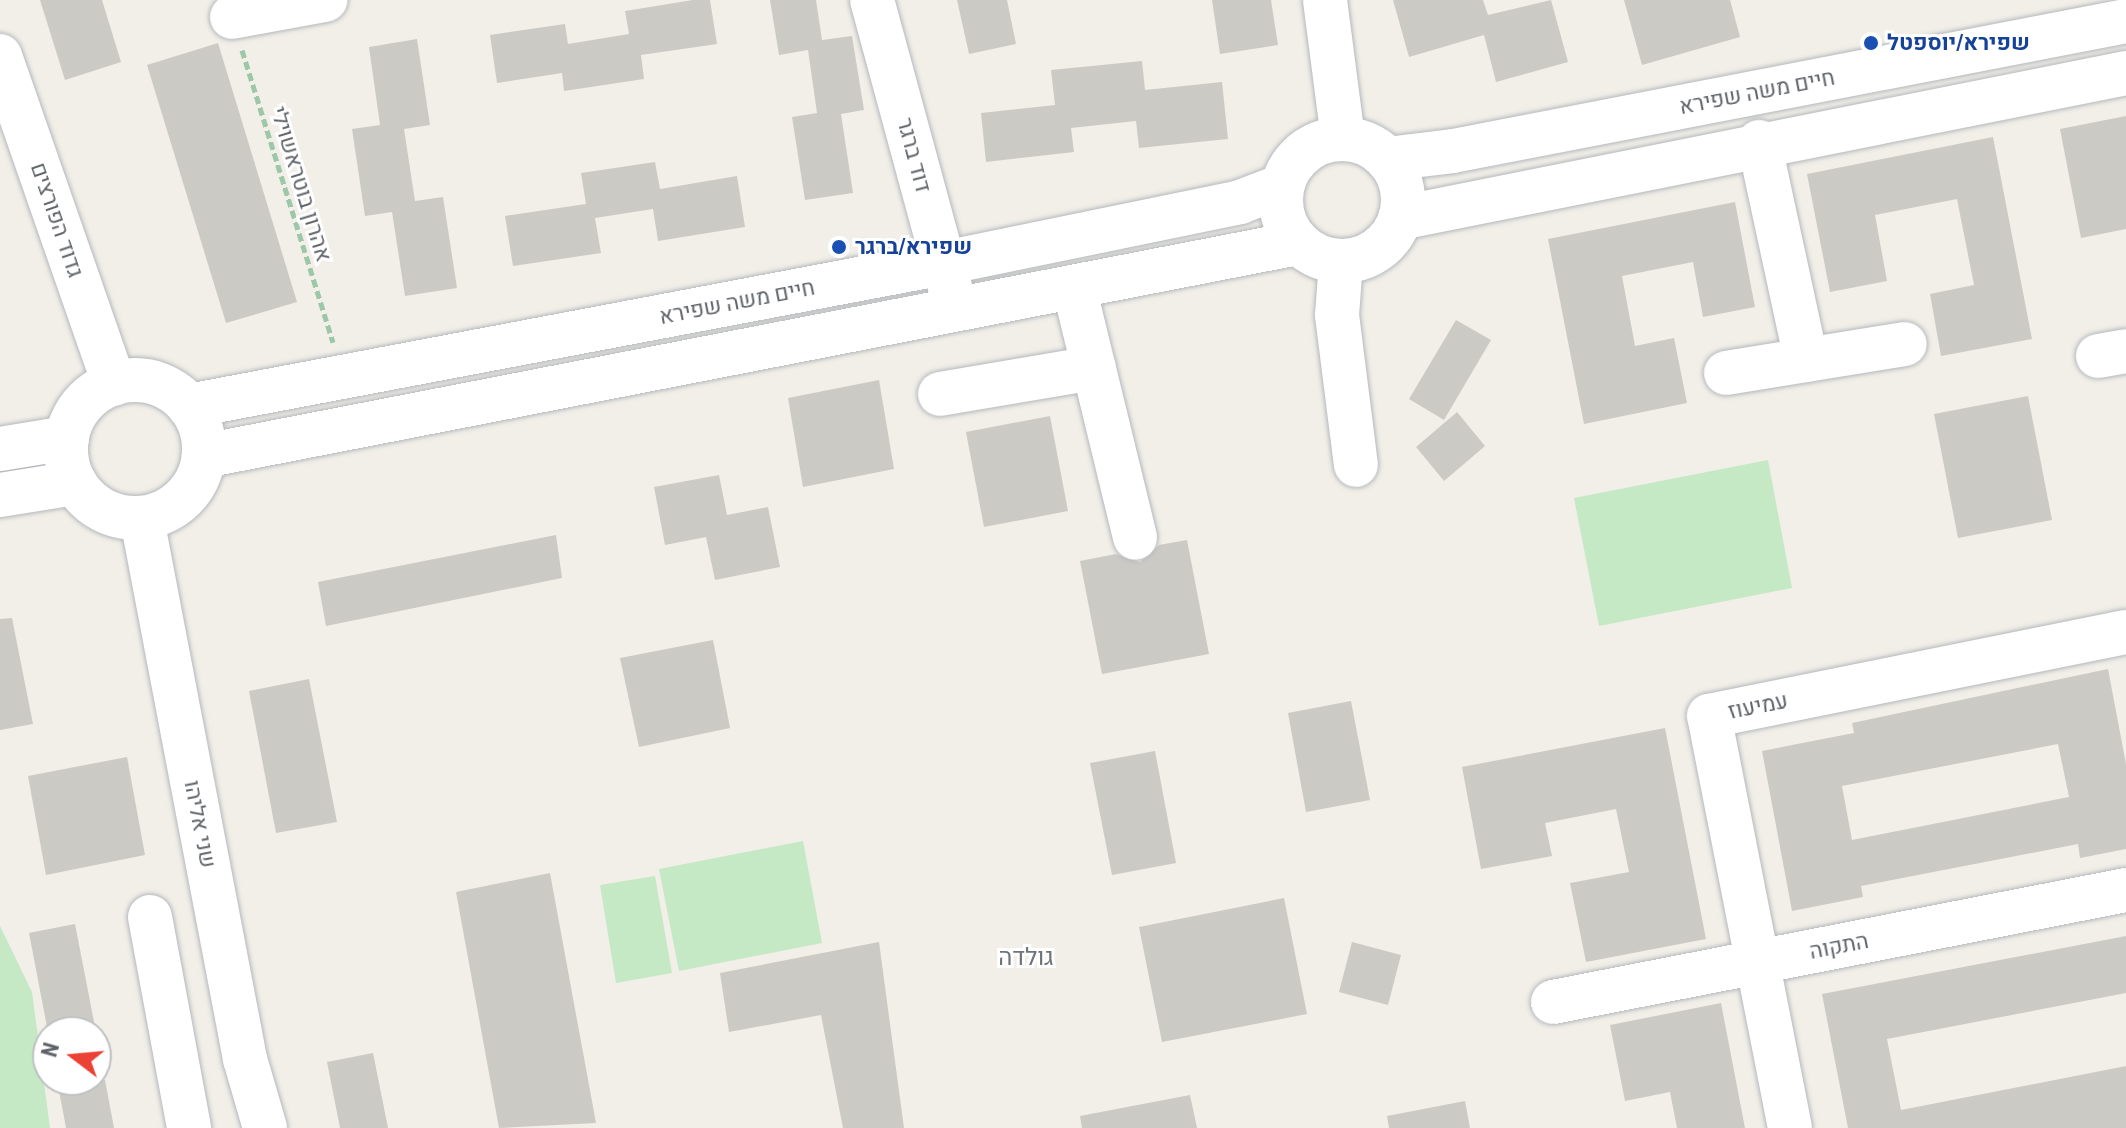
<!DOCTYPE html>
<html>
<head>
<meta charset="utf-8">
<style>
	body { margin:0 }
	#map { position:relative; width:2126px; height:1128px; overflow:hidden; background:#f1efe8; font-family:"Roboto Condensed",Heebo,sans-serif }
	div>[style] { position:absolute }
	.green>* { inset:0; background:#c5e8c5 }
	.building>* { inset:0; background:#cccac5 }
	.path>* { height:5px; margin-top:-2.5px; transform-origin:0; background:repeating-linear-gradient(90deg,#9cc7a9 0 8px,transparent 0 12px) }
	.roads { filter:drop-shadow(0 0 2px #b5b8bc) drop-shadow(0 0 2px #b5b8bc) }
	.minor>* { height:44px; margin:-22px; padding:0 22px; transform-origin:22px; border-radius:22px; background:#fff }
	.minor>.ring { margin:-22px; padding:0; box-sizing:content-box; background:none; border:44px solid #fff; border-radius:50% }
	.dots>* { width:22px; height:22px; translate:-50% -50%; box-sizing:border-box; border:4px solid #fff; border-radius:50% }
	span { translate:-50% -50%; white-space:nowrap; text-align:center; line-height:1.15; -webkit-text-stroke:6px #fff; paint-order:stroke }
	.transit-label { font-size:22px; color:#164399; font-weight:700 }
	.left { translate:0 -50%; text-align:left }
	.street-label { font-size:22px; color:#5f6368 }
	.neighbourhood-label { font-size:24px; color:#70757a }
	.north { position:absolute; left:32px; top:1016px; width:80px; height:80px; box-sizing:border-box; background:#fff; border:2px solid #bfc1c3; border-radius:50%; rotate:286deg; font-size:22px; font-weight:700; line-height:32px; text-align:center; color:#5f6368 }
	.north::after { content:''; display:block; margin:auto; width:28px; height:36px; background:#ea4335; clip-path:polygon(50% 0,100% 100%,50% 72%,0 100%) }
</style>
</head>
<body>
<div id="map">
	<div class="green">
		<div style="clip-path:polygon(1768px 460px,1792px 588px,1599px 626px,1574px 498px)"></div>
		<div style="clip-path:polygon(803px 841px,822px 943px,679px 971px,659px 869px)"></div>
		<div style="clip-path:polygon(655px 876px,672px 973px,616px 983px,600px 885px)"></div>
		<div style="clip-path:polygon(0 926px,32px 992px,50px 1128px,0 1128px)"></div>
	</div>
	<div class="building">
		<div style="clip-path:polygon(40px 0,102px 0,121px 62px,65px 80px)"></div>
		<div style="clip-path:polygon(693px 0,710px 0,717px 44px,641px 55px,644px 79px,564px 91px,562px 73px,497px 83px,490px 35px,565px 24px,568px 44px,629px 34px,625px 11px)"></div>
		<div style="clip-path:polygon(770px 0,816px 0,822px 40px,852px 36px,864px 110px,841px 114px,853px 193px,805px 200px,792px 117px,817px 113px,808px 50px,779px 55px)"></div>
		<div style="clip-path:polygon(957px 0,1007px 0,1016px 44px,969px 54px)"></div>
		<div style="clip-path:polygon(1212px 0,1271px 0,1278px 45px,1220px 54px)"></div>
		<div style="clip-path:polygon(1393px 0,1483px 0,1488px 15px,1551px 0,1568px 62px,1496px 82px,1484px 35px,1409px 57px)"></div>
		<div style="clip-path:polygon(1624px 0,1730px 0,1740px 37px,1642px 65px)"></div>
		<div style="clip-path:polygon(417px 39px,430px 125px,404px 129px,415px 201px,443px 197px,457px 288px,405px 296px,392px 212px,365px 216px,352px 129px,380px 125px,369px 47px)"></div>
		<div style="clip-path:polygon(218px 43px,297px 302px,226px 323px,147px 65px)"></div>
		<div style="clip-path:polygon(1142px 61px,1145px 90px,1222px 82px,1228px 139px,1139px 148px,1136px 121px,1071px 128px,1074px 152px,986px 162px,981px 113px,1055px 105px,1051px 70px)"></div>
		<div style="clip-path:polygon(2126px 116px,2126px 229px,2081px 238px,2060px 129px)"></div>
		<div style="clip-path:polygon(1993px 137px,2032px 339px,1941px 356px,1930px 294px,1974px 285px,1957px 199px,1875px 215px,1887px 281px,1830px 292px,1807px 174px)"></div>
		<div style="clip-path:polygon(655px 162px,660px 189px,737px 176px,745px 227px,658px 241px,653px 209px,595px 218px,601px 253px,513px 266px,505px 216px,586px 204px,581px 173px)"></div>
		<div style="clip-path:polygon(1735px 202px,1755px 307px,1703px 317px,1693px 262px,1622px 276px,1635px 346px,1674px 338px,1687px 403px,1584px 424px,1548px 239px)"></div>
		<div style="clip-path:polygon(1456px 320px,1491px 340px,1444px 420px,1409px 399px)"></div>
		<div style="clip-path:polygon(879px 380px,894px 469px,803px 487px,788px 398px)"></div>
		<div style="clip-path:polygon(2028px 396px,2052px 520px,1958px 538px,1934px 414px)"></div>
		<div style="clip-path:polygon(1457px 412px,1485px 446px,1444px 481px,1416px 447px)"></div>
		<div style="clip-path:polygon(1050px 416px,1068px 511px,984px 527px,966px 432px)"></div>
		<div style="clip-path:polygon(719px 475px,727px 515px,768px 507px,780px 567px,715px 580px,706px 537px,665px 545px,654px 487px)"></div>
		<div style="clip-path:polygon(556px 535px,562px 578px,326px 626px,318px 582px)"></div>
		<div style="clip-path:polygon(1187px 540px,1209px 654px,1102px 674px,1080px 561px,1116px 554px,1140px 562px,1159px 545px)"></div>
		<div style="clip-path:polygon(12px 618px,33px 724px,0 730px,0 619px)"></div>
		<div style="clip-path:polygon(713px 640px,730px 728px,639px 747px,620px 658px)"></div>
		<div style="clip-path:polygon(evenodd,2108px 669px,2126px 764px,2126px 849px,2080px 858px,2078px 844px,1861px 886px,1863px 897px,1792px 911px,1762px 751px,1854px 733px,1852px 723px,2108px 669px,2058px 744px,2069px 797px,1852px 840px,1842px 786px,2058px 744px)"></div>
		<div style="clip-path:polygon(309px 679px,337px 822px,276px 833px,249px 691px)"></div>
		<div style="clip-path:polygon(1351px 701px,1370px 800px,1306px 812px,1288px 713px)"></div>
		<div style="clip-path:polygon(1665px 728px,1706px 939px,1586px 962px,1570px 883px,1629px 872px,1616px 809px,1545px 823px,1552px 856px,1481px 869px,1462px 767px)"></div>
		<div style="clip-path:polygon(1155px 751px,1176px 863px,1112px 875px,1090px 763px)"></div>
		<div style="clip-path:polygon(127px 757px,145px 855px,46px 875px,28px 776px)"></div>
		<div style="clip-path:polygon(550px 873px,596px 1123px,499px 1128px,456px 892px)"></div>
		<div style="clip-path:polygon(1284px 898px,1307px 1014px,1162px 1042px,1139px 927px)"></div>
		<div style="clip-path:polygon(75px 924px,96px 1032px,48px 1032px,29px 933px)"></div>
		<div style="clip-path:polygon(2126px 936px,2126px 993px,1887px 1039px,1901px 1110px,2126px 1066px,2126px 1128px,1848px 1128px,1822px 994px)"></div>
		<div style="clip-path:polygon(879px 942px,904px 1128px,843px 1128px,821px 1015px,729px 1032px,720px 973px)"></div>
		<div style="clip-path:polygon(1352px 942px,1401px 955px,1388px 1005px,1339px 992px)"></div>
		<div style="clip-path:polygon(1721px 1003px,1745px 1128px,1677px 1128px,1670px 1092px,1625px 1101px,1610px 1025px)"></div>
		<div style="clip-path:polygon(373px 1053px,388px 1128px,340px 1128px,327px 1062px)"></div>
		<div style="clip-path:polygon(57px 1080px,105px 1080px,114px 1128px,66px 1128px)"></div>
		<div style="clip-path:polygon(1190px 1095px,1197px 1128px,1082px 1128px,1080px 1116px)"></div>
		<div style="clip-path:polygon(1465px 1101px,1470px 1128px,1389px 1128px,1387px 1116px)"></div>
	</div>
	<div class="path">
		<div style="left:242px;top:50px;width:306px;rotate:72.7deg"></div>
	</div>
	<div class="roads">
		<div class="minor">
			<div style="left:872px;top:0;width:302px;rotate:74.8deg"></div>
			<div style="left:1325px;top:0;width:140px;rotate:82.6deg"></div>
			<div style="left:232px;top:17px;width:95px;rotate:-10.4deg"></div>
			<div style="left:0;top:56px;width:347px;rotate:70.8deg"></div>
			<div class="ring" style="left:1281px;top:139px;width:78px;height:78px"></div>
			<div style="left:1759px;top:142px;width:223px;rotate:77.8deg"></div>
			<div style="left:1387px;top:159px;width:66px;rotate:-6.9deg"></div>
			<div style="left:1453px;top:151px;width:685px;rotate:-10.93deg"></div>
			<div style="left:1400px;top:218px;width:740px;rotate:-11.29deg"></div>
			<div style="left:1341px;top:261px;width:54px;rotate:94.2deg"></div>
			<div style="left:1337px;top:315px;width:151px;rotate:82.8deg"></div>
			<div style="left:1074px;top:287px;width:258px;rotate:76.3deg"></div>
			<div style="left:2098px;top:356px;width:28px;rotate:-10deg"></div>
			<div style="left:1726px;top:373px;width:181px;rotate:-9.2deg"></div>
			<div class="ring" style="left:66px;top:380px;width:94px;height:94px"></div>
			<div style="left:940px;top:394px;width:156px;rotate:-9.6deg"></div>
			<div style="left:189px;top:406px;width:768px;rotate:-10.73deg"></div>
			<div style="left:944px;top:263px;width:302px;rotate:-11.6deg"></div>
			<div style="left:1240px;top:202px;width:45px;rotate:-20.9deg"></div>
			<div style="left:0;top:449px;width:68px;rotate:-9.3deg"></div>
			<div style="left:204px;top:456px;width:1115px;rotate:-11.02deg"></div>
			<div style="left:0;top:495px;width:76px;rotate:-9.1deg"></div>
			<div style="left:142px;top:519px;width:550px;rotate:79.2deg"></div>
			<div style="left:245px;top:1059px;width:72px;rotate:73.8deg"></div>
			<div style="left:150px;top:917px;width:215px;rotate:79.5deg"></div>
			<div style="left:1553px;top:1002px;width:584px;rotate:-11.06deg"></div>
			<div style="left:1790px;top:1128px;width:420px;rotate:-101.1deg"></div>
			<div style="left:1709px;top:716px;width:425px;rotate:-11.4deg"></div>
		</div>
	</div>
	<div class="dots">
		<div style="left:1871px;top:43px;background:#1a4fb4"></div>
		<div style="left:839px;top:247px;background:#1a4fb4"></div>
	</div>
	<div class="transit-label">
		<span class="left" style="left:1887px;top:43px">שפירא/יוספטל</span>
		<span class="left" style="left:855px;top:247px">שפירא/ברגר</span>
	</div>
	<div class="street-label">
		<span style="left:1757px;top:92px;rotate:-11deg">חיים משה שפירא</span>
		<span style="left:914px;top:155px;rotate:75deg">דוד ברגר</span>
		<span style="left:301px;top:184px;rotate:73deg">אהרון בוטראשוילי</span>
		<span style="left:57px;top:220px;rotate:71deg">גדוד הפורצים</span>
		<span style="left:737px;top:302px;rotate:-11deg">חיים משה שפירא</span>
		<span style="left:1758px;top:706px;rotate:-11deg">עמיעוז</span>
		<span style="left:200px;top:824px;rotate:79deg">שני אליהו</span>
		<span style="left:1839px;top:946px;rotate:-11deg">התקוה</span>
	</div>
	<div class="neighbourhood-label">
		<span style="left:1026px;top:958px">גולדה</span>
	</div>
	<div class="north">N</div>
</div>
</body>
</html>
